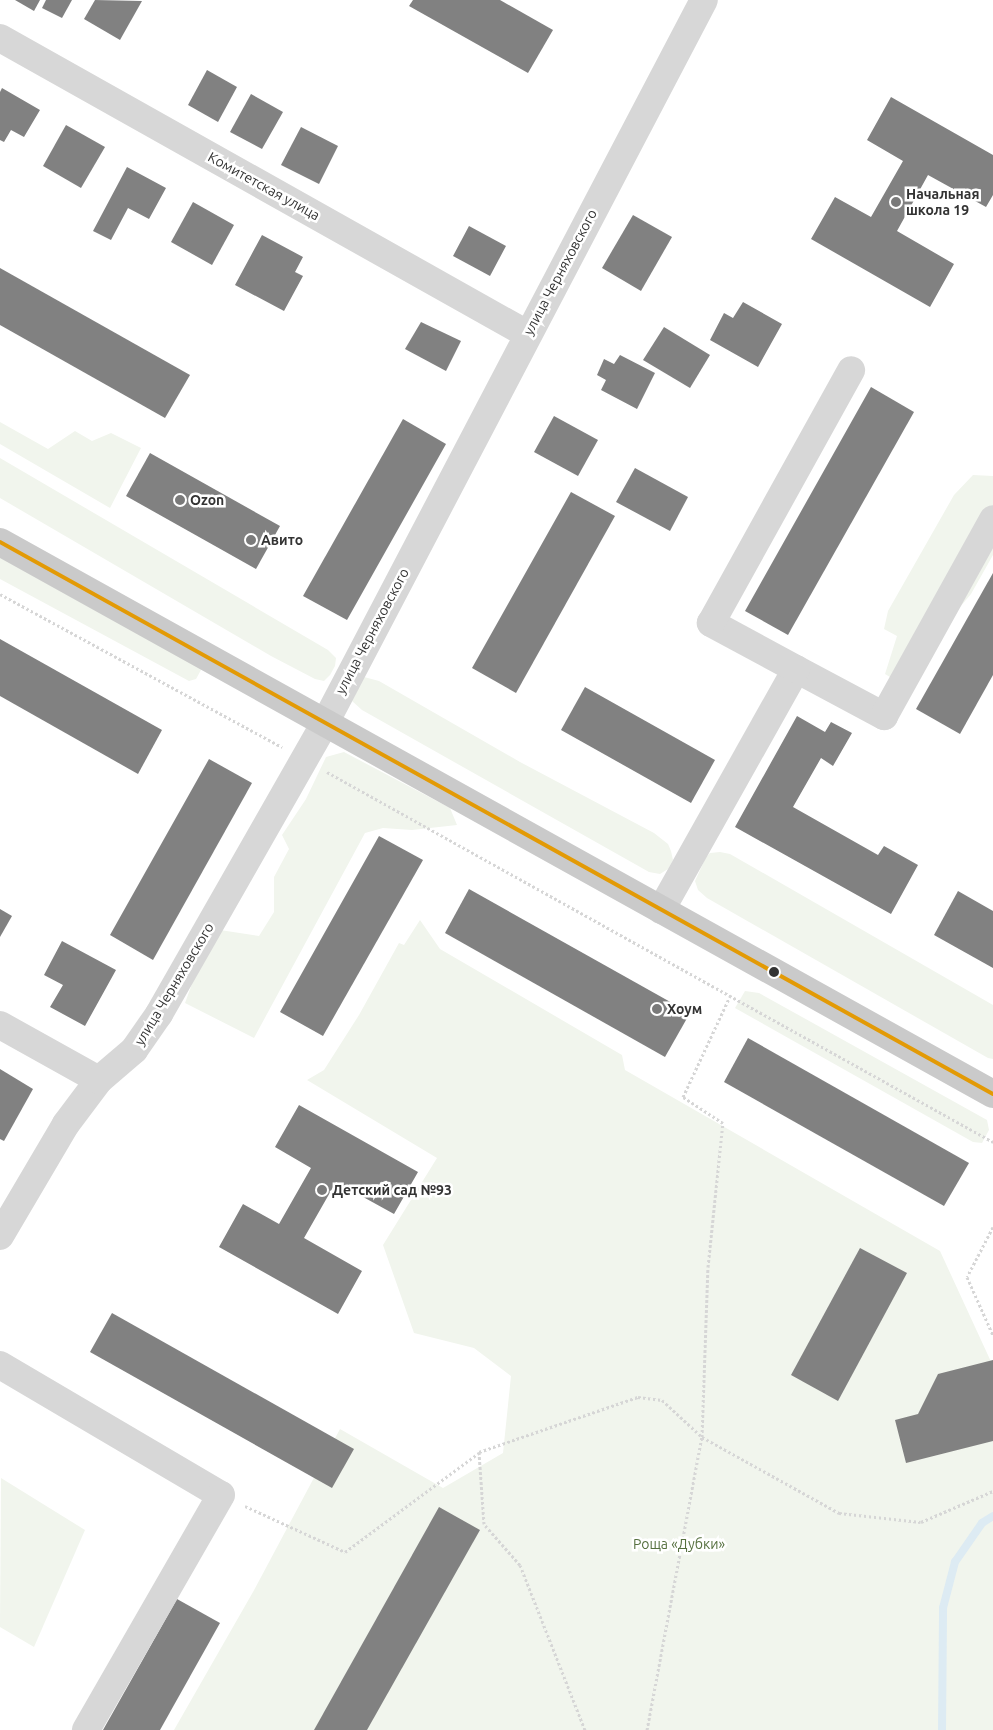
<!DOCTYPE html>
<html>
<head>
<meta charset="utf-8">
<style>
	body { margin:0 }
	#map { position:relative; width:993px; height:1730px; overflow:hidden; background:#fff; font-family:Ubuntu,sans-serif }
	div>[style] { position:absolute }
	.green>* { inset:0; background:#f1f5ed }
	.stream>* { height:8px; margin:-4px; padding:0 4px; transform-origin:4px; border-radius:4px; background:#ddebf3 }
	.building>* { inset:0; background:#818181 }
	.path>* { height:3px; margin-top:-1.5px; transform-origin:0; background:repeating-linear-gradient(90deg,#d6d6d6 0 2.5px,transparent 0 5px) }
	.minor>* { height:28px; margin:-14px; padding:0 14px; transform-origin:14px; border-radius:14px; background:#d7d7d7 }
	.major>* { height:28px; margin:-14px; padding:0 14px; transform-origin:14px; border-radius:14px; background:#cacaca }
	.bus-1>* { height:4px; margin:-2px; padding:0 2px; transform-origin:2px; border-radius:2px; background:#e39a05 }
	.dots>* { width:14px; height:14px; translate:-50% -50%; box-sizing:border-box; border:2px solid #fff; border-radius:50% }
	span { translate:-50% -50%; white-space:nowrap; text-align:center; line-height:1.15; -webkit-text-stroke:5px #fff; paint-order:stroke }
	.street-label { font-size:14px; color:#333 }
	.poi-label { font-size:14px; color:#333; font-weight:700 }
	.left { translate:0 -50%; text-align:left }
	.park-label { font-size:14px; color:#56703f }
</style>
</head>
<body>
<div id="map">
	<div class="green">
		<div style="clip-path:polygon(0 422px,48px 449px,75px 431px,92px 441px,111px 433px,141px 448px,110px 508px,0 444px)"></div>
		<div style="clip-path:polygon(0 458px,328px 650px,336px 658px,335px 666px,330px 675px,324px 681px,315px 679px,271px 656px,0 498px)"></div>
		<div style="clip-path:polygon(973px 475px,993px 476px,993px 555px,971px 594px,955px 613px,908px 688px,885px 674px,897px 636px,884px 629px,888px 611px,954px 495px)"></div>
		<div style="clip-path:polygon(0 554px,198px 664px,201px 670px,196px 679px,189px 681px,0 579px)"></div>
		<div style="clip-path:polygon(364px 677px,379px 681px,520px 762px,654px 833px,668px 844px,671px 851px,673px 860px,668px 869px,660px 874px,649px 872px,362px 710px,352px 701px)"></div>
		<div style="clip-path:polygon(344px 752px,450px 808px,457px 825px,412px 830px,383px 828px,365px 833px,254px 1038px,185px 1003px,193px 981px,220px 930px,259px 936px,274px 912px,274px 877px,289px 849px,282px 835px,306px 799px,326px 757px)"></div>
		<div style="clip-path:polygon(720px 852px,730px 854px,993px 1005px,993px 1059px,988px 1058px,707px 898px,698px 890px,695px 881px,706px 857px,710px 853px)"></div>
		<div style="clip-path:polygon(420px 920px,440px 949px,622px 1055px,625px 1070px,940px 1251px,993px 1366px,993px 1730px,174px 1730px,253px 1592px,340px 1429px,443px 1488px,503px 1453px,511px 1376px,474px 1348px,414px 1333px,383px 1245px,437px 1158px,307px 1080px,324px 1070px,359px 1015px,399px 943px,404px 945px)"></div>
		<div style="clip-path:polygon(745px 991px,759px 993px,987px 1120px,989px 1130px,982px 1143px,973px 1142px,735px 1008px)"></div>
		<div style="clip-path:polygon(1px 1478px,85px 1530px,34px 1647px,0 1627px)"></div>
	</div>
	<div class="stream">
		<div style="left:942px;top:1730px;width:122px;rotate:-89.5deg"></div>
		<div style="left:943px;top:1608px;width:48px;rotate:-75.4deg"></div>
		<div style="left:955px;top:1562px;width:47px;rotate:-55.3deg"></div>
		<div style="left:982px;top:1523px;width:13px;rotate:-32deg"></div>
	</div>
	<div class="building">
		<div style="clip-path:polygon(15px 0,40px 0,34px 11px)"></div>
		<div style="clip-path:polygon(46px 0,72px 0,62px 18px,42px 8px)"></div>
		<div style="clip-path:polygon(95px 0,142px 1px,120px 40px,84px 19px)"></div>
		<div style="clip-path:polygon(413px 0,500px 0,553px 30px,528px 73px,409px 6px)"></div>
		<div style="clip-path:polygon(207px 70px,237px 87px,218px 122px,188px 105px)"></div>
		<div style="clip-path:polygon(2px 88px,40px 110px,24px 137px,11px 130px,4px 142px,0 140px,0 92px)"></div>
		<div style="clip-path:polygon(251px 94px,283px 112px,262px 149px,230px 132px)"></div>
		<div style="clip-path:polygon(891px 97px,993px 155px,993px 195px,986px 207px,928px 175px,897px 231px,954px 264px,930px 307px,811px 239px,835px 197px,871px 217px,903px 161px,867px 140px)"></div>
		<div style="clip-path:polygon(66px 125px,105px 147px,81px 188px,43px 166px)"></div>
		<div style="clip-path:polygon(301px 127px,338px 146px,319px 184px,281px 165px)"></div>
		<div style="clip-path:polygon(127px 167px,166px 188px,149px 219px,128px 208px,111px 240px,93px 231px)"></div>
		<div style="clip-path:polygon(193px 202px,234px 225px,212px 265px,171px 242px)"></div>
		<div style="clip-path:polygon(633px 215px,672px 237px,641px 291px,602px 268px)"></div>
		<div style="clip-path:polygon(469px 226px,506px 246px,490px 276px,453px 256px)"></div>
		<div style="clip-path:polygon(262px 235px,303px 257px,295px 272px,303px 276px,284px 311px,235px 285px)"></div>
		<div style="clip-path:polygon(0 268px,190px 375px,165px 418px,0 325px)"></div>
		<div style="clip-path:polygon(743px 302px,782px 324px,758px 367px,710px 340px,724px 313px,733px 318px)"></div>
		<div style="clip-path:polygon(421px 322px,461px 341px,446px 371px,405px 349px)"></div>
		<div style="clip-path:polygon(664px 327px,710px 355px,690px 388px,643px 360px)"></div>
		<div style="clip-path:polygon(620px 355px,655px 373px,637px 409px,601px 390px,606px 380px,597px 375px,604px 359px,614px 364px)"></div>
		<div style="clip-path:polygon(871px 387px,914px 412px,788px 635px,745px 611px)"></div>
		<div style="clip-path:polygon(554px 416px,598px 440px,578px 476px,534px 452px)"></div>
		<div style="clip-path:polygon(403px 419px,446px 444px,347px 620px,303px 596px)"></div>
		<div style="clip-path:polygon(150px 453px,280px 526px,256px 569px,126px 496px)"></div>
		<div style="clip-path:polygon(635px 468px,688px 497px,670px 531px,616px 502px)"></div>
		<div style="clip-path:polygon(571px 492px,615px 516px,516px 693px,472px 668px)"></div>
		<div style="clip-path:polygon(993px 573px,993px 675px,960px 734px,916px 709px)"></div>
		<div style="clip-path:polygon(0 639px,162px 730px,138px 774px,0 696px)"></div>
		<div style="clip-path:polygon(585px 687px,715px 760px,691px 803px,561px 730px)"></div>
		<div style="clip-path:polygon(797px 716px,825px 732px,831px 722px,852px 733px,833px 766px,821px 758px,793px 807px,878px 855px,884px 846px,918px 865px,891px 914px,735px 827px)"></div>
		<div style="clip-path:polygon(209px 759px,252px 783px,153px 960px,110px 935px)"></div>
		<div style="clip-path:polygon(379px 836px,423px 860px,323px 1036px,280px 1012px)"></div>
		<div style="clip-path:polygon(469px 889px,690px 1013px,665px 1057px,445px 933px)"></div>
		<div style="clip-path:polygon(958px 891px,993px 911px,993px 968px,934px 935px)"></div>
		<div style="clip-path:polygon(0 909px,12px 916px,0 937px)"></div>
		<div style="clip-path:polygon(62px 941px,116px 970px,85px 1026px,50px 1007px,63px 985px,44px 975px)"></div>
		<div style="clip-path:polygon(748px 1038px,969px 1163px,944px 1206px,724px 1082px)"></div>
		<div style="clip-path:polygon(0 1069px,33px 1089px,4px 1141px,0 1139px)"></div>
		<div style="clip-path:polygon(299px 1105px,418px 1172px,394px 1214px,336px 1182px,304px 1238px,362px 1271px,338px 1314px,219px 1247px,243px 1204px,279px 1224px,311px 1168px,275px 1147px)"></div>
		<div style="clip-path:polygon(860px 1248px,907px 1273px,838px 1401px,791px 1375px)"></div>
		<div style="clip-path:polygon(112px 1313px,354px 1449px,332px 1488px,90px 1352px)"></div>
		<div style="clip-path:polygon(993px 1360px,993px 1441px,906px 1463px,895px 1420px,918px 1414px,938px 1374px)"></div>
		<div style="clip-path:polygon(439px 1507px,480px 1530px,367px 1730px,314px 1730px)"></div>
		<div style="clip-path:polygon(177px 1599px,220px 1623px,160px 1730px,103px 1730px)"></div>
	</div>
	<div class="path">
		<div style="left:0;top:594px;width:321px;rotate:28.5deg"></div>
		<div style="left:327px;top:772px;width:762px;rotate:29.05deg"></div>
		<div style="left:993px;top:1227px;width:56px;rotate:117.5deg"></div>
		<div style="left:967px;top:1277px;width:64px;rotate:65.9deg"></div>
		<div style="left:245px;top:1506px;width:110px;rotate:24.7deg"></div>
		<div style="left:345px;top:1552px;width:167px;rotate:-36.5deg"></div>
		<div style="left:585px;top:1730px;width:177px;rotate:-111.5deg"></div>
		<div style="left:520px;top:1565px;width:55px;rotate:-131.3deg"></div>
		<div style="left:484px;top:1524px;width:72px;rotate:-94deg"></div>
		<div style="left:479px;top:1452px;width:168px;rotate:-19.1deg"></div>
		<div style="left:638px;top:1397px;width:24px;rotate:7deg"></div>
		<div style="left:662px;top:1400px;width:54px;rotate:42.8deg"></div>
		<div style="left:702px;top:1437px;width:157px;rotate:29deg"></div>
		<div style="left:839px;top:1513px;width:82px;rotate:6.3deg"></div>
		<div style="left:921px;top:1522px;width:78px;rotate:-23.3deg"></div>
		<div style="left:647px;top:1730px;width:298px;rotate:-79.4deg"></div>
		<div style="left:702px;top:1437px;width:170px;rotate:-88deg"></div>
		<div style="left:708px;top:1267px;width:145px;rotate:-84.1deg"></div>
		<div style="left:723px;top:1123px;width:48px;rotate:-147deg"></div>
		<div style="left:683px;top:1097px;width:111px;rotate:-65deg"></div>
	</div>
	<div class="minor">
		<div style="left:0;top:38px;width:604px;rotate:29.32deg"></div>
		<div style="left:796px;top:669px;width:100px;rotate:28.1deg"></div>
		<div style="left:884px;top:716px;width:225px;rotate:-61deg"></div>
		<div style="left:661px;top:910px;width:276px;rotate:-60.7deg"></div>
		<div style="left:796px;top:669px;width:97px;rotate:-151.6deg"></div>
		<div style="left:711px;top:623px;width:289px;rotate:-61deg"></div>
		<div style="left:0;top:1025px;width:113px;rotate:29.1deg"></div>
		<div style="left:0;top:1236px;width:130px;rotate:-59.5deg"></div>
		<div style="left:66px;top:1124px;width:55px;rotate:-53.1deg"></div>
		<div style="left:99px;top:1080px;width:46px;rotate:-40.6deg"></div>
		<div style="left:134px;top:1050px;width:44px;rotate:-55.2deg"></div>
		<div style="left:159px;top:1014px;width:335px;rotate:-60.3deg"></div>
		<div style="left:325px;top:723px;width:816px;rotate:-62.34deg"></div>
		<div style="left:0;top:1365px;width:256px;rotate:30.5deg"></div>
		<div style="left:221px;top:1495px;width:271px;rotate:119.9deg"></div>
	</div>
	<div class="major">
		<div style="left:0;top:542px;width:1136px;rotate:29.07deg"></div>
	</div>
	<div class="bus-1">
		<div style="left:0;top:542px;width:1136px;rotate:29.07deg"></div>
	</div>
	<div class="dots">
		<div style="left:896px;top:202px;background:#7a7a7a"></div>
		<div style="left:180px;top:500px;background:#7a7a7a"></div>
		<div style="left:251px;top:540px;background:#7a7a7a"></div>
		<div style="left:774px;top:972px;background:#333"></div>
		<div style="left:657px;top:1009px;background:#7a7a7a"></div>
		<div style="left:322px;top:1190px;background:#7a7a7a"></div>
	</div>
	<div class="street-label">
		<span style="left:264px;top:186px;rotate:29deg">Комитетская улица</span>
		<span style="left:560px;top:272px;rotate:-62deg">улица Черняховского</span>
		<span style="left:372px;top:631px;rotate:-62deg">улица Черняховского</span>
		<span style="left:174px;top:984px;rotate:-59deg">улица Черняховского</span>
	</div>
	<div class="poi-label">
		<span class="left" style="left:906px;top:202px">Начальная<br>школа 19</span>
		<span class="left" style="left:190px;top:500px">Ozon</span>
		<span class="left" style="left:261px;top:540px">Авито</span>
		<span class="left" style="left:667px;top:1009px">Хоум</span>
		<span class="left" style="left:332px;top:1190px">Детский сад №93</span>
	</div>
	<div class="park-label">
		<span style="left:679px;top:1544px">Роща «Дубки»</span>
	</div>
</div>
</body>
</html>
